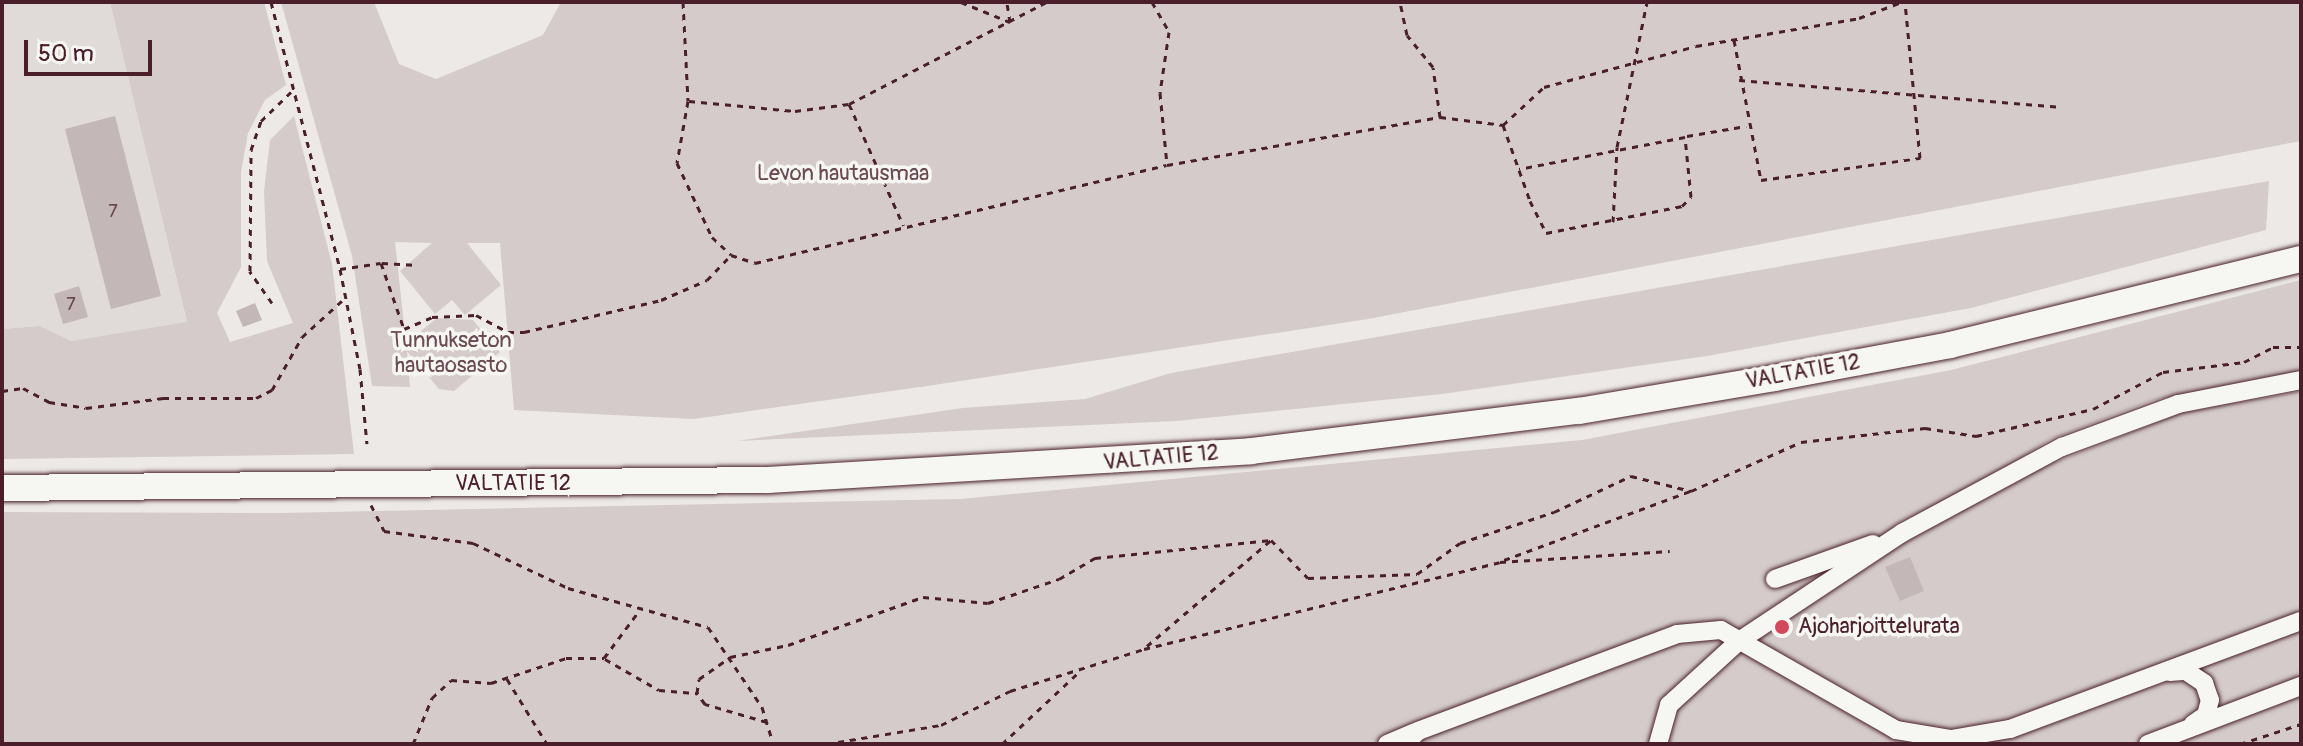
<!DOCTYPE html>
<html>
<head>
<meta charset="utf-8">
<style>
	body { margin:0 }
	#map { position:relative; width:2303px; height:746px; overflow:hidden; background:#ece9e6; font-family:Pangolin,sans-serif }
	div>[style] { position:absolute }
	.built>* { inset:0; background:#e0dad8 }
	.green>* { inset:0; background:#d4cbca }
	.building>* { inset:0; background:#c4b7b7 }
	.path>* { height:3px; margin-top:-1.5px; transform-origin:0; background:repeating-linear-gradient(90deg,#4a1f2b 0 6px,transparent 0 12px) }
	.roads { filter:drop-shadow(0 0 2px #4a1f2b) drop-shadow(0 0 2px #4a1f2b) }
	.minor>* { height:18px; margin:-9px; padding:0 9px; transform-origin:9px; border-radius:9px; background:#f6f6f2 }
	.highway>* { height:26px; margin:-13px; padding:0 13px; transform-origin:13px; border-radius:13px; background:#f6f6f2 }
	.dots>* { width:22px; height:22px; translate:-50% -50%; box-sizing:border-box; border:4px solid #f6f6f2; border-radius:50% }
	span { translate:-50% -50%; white-space:nowrap; text-align:center; line-height:1.15; -webkit-text-stroke:7px #f6f6f2; paint-order:stroke }
	.number-label { font-size:18px; color:#68454e }
	.number-label span { -webkit-text-stroke-width:0 }
	.park-label { font-size:22px; color:#6c4a53 }
	.street-label { font-size:22px; color:#4a1f2b }
	.poi-label { font-size:22px; color:#4a1f2b }
	.left { translate:0 -50%; text-align:left }
	.frame { position:absolute; inset:0; border:4px solid #4a1f2b; pointer-events:none }
	.scale { position:absolute; left:24px; top:40px; width:128px; height:36px; box-sizing:border-box; border:4px solid #4a1f2b; border-top:0; padding-left:10px; font-size:24px; line-height:28px; white-space:nowrap; color:#4a1f2b; -webkit-text-stroke:6px #f6f6f2; paint-order:stroke }
</style>
</head>
<body>
<div id="map">
	<div class="built">
		<div style="clip-path:polygon(2px 2px,110px 2px,187px 323px,70px 341px,40px 326px,2px 329px)"></div>
	</div>
	<div class="green">
		<div style="clip-path:polygon(110px 2px,264px 2px,286px 85px,265px 100px,248px 133px,241px 172px,241px 267px,217px 313px,230px 342px,293px 323px,267px 261px,264px 191px,270px 140px,294px 116px,332px 264px,354px 454px,2px 459px,2px 329px,40px 326px,71px 341px,187px 322px)"></div>
		<div style="clip-path:polygon(281px 2px,374px 2px,399px 64px,436px 79px,543px 35px,561px 2px,2301px 2px,2301px 141px,1368px 319px,927px 386px,694px 419px,514px 410px,500px 243px,467px 243px,501px 285px,465px 315px,452px 300px,435px 314px,400px 271px,432px 243px,395px 242px,406px 343px,437px 318px,473px 320px,500px 352px,454px 391px,439px 389px,407px 351px,410px 387px,372px 386px,352px 256px)"></div>
		<div style="clip-path:polygon(2269px 181px,2266px 230px,1971px 308px,1707px 356px,1442px 394px,1176px 421px,737px 441px,963px 408px,1085px 399px,1171px 373px)"></div>
		<div style="clip-path:polygon(2301px 280px,2301px 371px,2154px 400px,2051px 439px,1980px 484px,1889px 527px,2181px 413px,2301px 391px,2301px 744px,2px 744px,2px 512px,281px 513px,961px 499px,1582px 440px,1951px 370px)"></div>
	</div>
	<div class="building">
		<div style="clip-path:polygon(115px 116px,161px 296px,111px 309px,65px 129px)"></div>
		<div style="clip-path:polygon(79px 286px,88px 317px,63px 324px,54px 294px)"></div>
		<div style="clip-path:polygon(255px 303px,262px 320px,243px 327px,236px 311px)"></div>
		<div style="clip-path:polygon(1910px 557px,1924px 591px,1900px 601px,1885px 567px)"></div>
	</div>
	<div class="path">
		<div style="left:271px;top:2px;width:276px;rotate:75.5deg"></div>
		<div style="left:340px;top:269px;width:102px;rotate:78.7deg"></div>
		<div style="left:360px;top:369px;width:75px;rotate:84.7deg"></div>
		<div style="left:683px;top:2px;width:99px;rotate:87.1deg"></div>
		<div style="left:688px;top:101px;width:63px;rotate:100.1deg"></div>
		<div style="left:677px;top:163px;width:82px;rotate:64.7deg"></div>
		<div style="left:712px;top:237px;width:26px;rotate:43deg"></div>
		<div style="left:731px;top:255px;width:25px;rotate:18deg"></div>
		<div style="left:755px;top:263px;width:423px;rotate:-13.4deg"></div>
		<div style="left:1167px;top:165px;width:277px;rotate:-10deg"></div>
		<div style="left:1440px;top:117px;width:50px;rotate:-98deg"></div>
		<div style="left:1433px;top:67px;width:41px;rotate:-129.1deg"></div>
		<div style="left:1407px;top:35px;width:34px;rotate:-102deg"></div>
		<div style="left:961px;top:2px;width:53px;rotate:22.2deg"></div>
		<div style="left:1010px;top:22px;width:20px;rotate:-99deg"></div>
		<div style="left:1152px;top:2px;width:34px;rotate:60deg"></div>
		<div style="left:1169px;top:32px;width:62px;rotate:98.4deg"></div>
		<div style="left:1160px;top:93px;width:72px;rotate:84.4deg"></div>
		<div style="left:1734px;top:40px;width:143px;rotate:79.1deg"></div>
		<div style="left:1761px;top:180px;width:161px;rotate:-7.9deg"></div>
		<div style="left:1920px;top:158px;width:157px;rotate:-95.5deg"></div>
		<div style="left:1739px;top:80px;width:321px;rotate:4.8deg"></div>
		<div style="left:689px;top:101px;width:106px;rotate:5.4deg"></div>
		<div style="left:795px;top:111px;width:54px;rotate:-7.4deg"></div>
		<div style="left:849px;top:104px;width:223px;rotate:-27.3deg"></div>
		<div style="left:849px;top:104px;width:133px;rotate:65.9deg"></div>
		<div style="left:1440px;top:117px;width:64px;rotate:7.2deg"></div>
		<div style="left:1503px;top:125px;width:56px;rotate:-42.8deg"></div>
		<div style="left:1544px;top:87px;width:157px;rotate:-15.1deg"></div>
		<div style="left:1696px;top:46px;width:165px;rotate:-9.7deg"></div>
		<div style="left:1859px;top:18px;width:46px;rotate:-20.4deg"></div>
		<div style="left:1503px;top:125px;width:81px;rotate:70.4deg"></div>
		<div style="left:1530px;top:201px;width:36px;rotate:63deg"></div>
		<div style="left:1546px;top:233px;width:139px;rotate:-11.2deg"></div>
		<div style="left:1682px;top:206px;width:13px;rotate:-45deg"></div>
		<div style="left:1691px;top:197px;width:60px;rotate:-95.7deg"></div>
		<div style="left:1685px;top:137px;width:169px;rotate:169.1deg"></div>
		<div style="left:1687px;top:136px;width:60px;rotate:-9.6deg"></div>
		<div style="left:1613px;top:222px;width:75px;rotate:-86.9deg"></div>
		<div style="left:1617px;top:147px;width:148px;rotate:-78.3deg"></div>
		<div style="left:382px;top:263px;width:36px;rotate:3deg"></div>
		<div style="left:340px;top:269px;width:41px;rotate:-8.3deg"></div>
		<div style="left:381px;top:263px;width:70px;rotate:70.8deg"></div>
		<div style="left:404px;top:329px;width:30px;rotate:-23deg"></div>
		<div style="left:432px;top:317px;width:44px;rotate:-2.6deg"></div>
		<div style="left:476px;top:315px;width:36px;rotate:28deg"></div>
		<div style="left:508px;top:332px;width:16px"></div>
		<div style="left:524px;top:332px;width:141px;rotate:-13.1deg"></div>
		<div style="left:661px;top:300px;width:50px;rotate:-23.5deg"></div>
		<div style="left:707px;top:280px;width:35px;rotate:-46deg"></div>
		<div style="left:272px;top:303px;width:39px;rotate:-125deg"></div>
		<div style="left:250px;top:271px;width:121px;rotate:-89.5deg"></div>
		<div style="left:251px;top:150px;width:31px;rotate:-71deg"></div>
		<div style="left:261px;top:121px;width:46px;rotate:-44.1deg"></div>
		<div style="left:2px;top:391px;width:21px;rotate:-8deg"></div>
		<div style="left:23px;top:388px;width:30px;rotate:28deg"></div>
		<div style="left:49px;top:402px;width:37px;rotate:9deg"></div>
		<div style="left:86px;top:408px;width:78px;rotate:-7.4deg"></div>
		<div style="left:163px;top:398px;width:93px"></div>
		<div style="left:256px;top:398px;width:18px;rotate:-27deg"></div>
		<div style="left:272px;top:390px;width:61px;rotate:-60.5deg"></div>
		<div style="left:302px;top:337px;width:59px;rotate:-42.3deg"></div>
		<div style="left:371px;top:505px;width:29px;rotate:63deg"></div>
		<div style="left:384px;top:531px;width:90px;rotate:7.7deg"></div>
		<div style="left:473px;top:543px;width:105px;rotate:25.3deg"></div>
		<div style="left:568px;top:588px;width:145px;rotate:15.6deg"></div>
		<div style="left:708px;top:627px;width:97px;rotate:56deg"></div>
		<div style="left:762px;top:707px;width:39px;rotate:73deg"></div>
		<div style="left:1504px;top:560px;width:199px;rotate:-20.3deg"></div>
		<div style="left:1691px;top:491px;width:120px;rotate:-24deg"></div>
		<div style="left:1801px;top:442px;width:125px;rotate:-6.4deg"></div>
		<div style="left:1925px;top:428px;width:52px;rotate:8.9deg"></div>
		<div style="left:1976px;top:436px;width:120px;rotate:-13deg"></div>
		<div style="left:2093px;top:409px;width:79px;rotate:-27.9deg"></div>
		<div style="left:2163px;top:372px;width:82px;rotate:-7deg"></div>
		<div style="left:2244px;top:362px;width:33px;rotate:-27deg"></div>
		<div style="left:2273px;top:347px;width:28px"></div>
		<div style="left:1147px;top:646px;width:163px;rotate:-40.5deg"></div>
		<div style="left:1271px;top:540px;width:53px;rotate:45.8deg"></div>
		<div style="left:1308px;top:578px;width:109px;rotate:-2.1deg"></div>
		<div style="left:1417px;top:574px;width:53px;rotate:-35.8deg"></div>
		<div style="left:1460px;top:543px;width:99px;rotate:-18.3deg"></div>
		<div style="left:1554px;top:512px;width:85px;rotate:-25.1deg"></div>
		<div style="left:1631px;top:476px;width:62px;rotate:14deg"></div>
		<div style="left:605px;top:659px;width:62px;rotate:29.9deg"></div>
		<div style="left:659px;top:690px;width:38px;rotate:5deg"></div>
		<div style="left:507px;top:679px;width:76px;rotate:58.4deg"></div>
		<div style="left:767px;top:722px;width:65px;rotate:-163.8deg"></div>
		<div style="left:705px;top:704px;width:14px;rotate:-126deg"></div>
		<div style="left:697px;top:693px;width:14px;rotate:-82deg"></div>
		<div style="left:699px;top:679px;width:38px;rotate:-35deg"></div>
		<div style="left:730px;top:657px;width:59px;rotate:-11.7deg"></div>
		<div style="left:788px;top:645px;width:143px;rotate:-19.6deg"></div>
		<div style="left:923px;top:597px;width:65px;rotate:5.3deg"></div>
		<div style="left:988px;top:603px;width:75px;rotate:-18.7deg"></div>
		<div style="left:1059px;top:579px;width:42px;rotate:-30.3deg"></div>
		<div style="left:1095px;top:558px;width:177px;rotate:-5.8deg"></div>
		<div style="left:413px;top:744px;width:50px;rotate:-67.6deg"></div>
		<div style="left:432px;top:698px;width:26px;rotate:-43deg"></div>
		<div style="left:451px;top:680px;width:40px;rotate:4.3deg"></div>
		<div style="left:491px;top:683px;width:79px;rotate:-18.4deg"></div>
		<div style="left:566px;top:658px;width:38px"></div>
		<div style="left:604px;top:658px;width:59px;rotate:-53.3deg"></div>
		<div style="left:826px;top:744px;width:117px;rotate:-9.4deg"></div>
		<div style="left:941px;top:725px;width:77px;rotate:-26.2deg"></div>
		<div style="left:1010px;top:691px;width:140px;rotate:-17.4deg"></div>
		<div style="left:1144px;top:649px;width:366px;rotate:-13.7deg"></div>
		<div style="left:1500px;top:562px;width:170px;rotate:-3.7deg"></div>
		<div style="left:1002px;top:744px;width:105px;rotate:-43.1deg"></div>
		<div style="left:2240px;top:744px;width:64px;rotate:-18.2deg"></div>
	</div>
	<div class="roads">
		<div class="minor">
			<div style="left:1775px;top:579px;width:104px;rotate:-19.7deg"></div>
			<div style="left:2170px;top:672px;width:16px;rotate:-4deg"></div>
			<div style="left:2186px;top:671px;width:22px;rotate:34deg"></div>
			<div style="left:2204px;top:683px;width:18px;rotate:71deg"></div>
			<div style="left:2210px;top:700px;width:16px;rotate:105deg"></div>
			<div style="left:2206px;top:715px;width:16px;rotate:145deg"></div>
			<div style="left:1387px;top:744px;width:30px;rotate:-23deg"></div>
			<div style="left:1405px;top:744px;width:18px;rotate:-45deg"></div>
			<div style="left:1418px;top:731px;width:277px;rotate:-20.5deg"></div>
			<div style="left:1677px;top:634px;width:44px;rotate:-5.2deg"></div>
			<div style="left:1721px;top:630px;width:202px;rotate:29.7deg"></div>
			<div style="left:1896px;top:730px;width:56px;rotate:9.3deg"></div>
			<div style="left:1951px;top:739px;width:60px;rotate:-9.6deg"></div>
			<div style="left:2010px;top:729px;width:310px;rotate:-20.4deg"></div>
			<div style="left:1658px;top:744px;width:41px;rotate:-74.2deg"></div>
			<div style="left:1669px;top:705px;width:95px;rotate:-42.4deg"></div>
			<div style="left:1739px;top:641px;width:196px;rotate:-33.5deg"></div>
			<div style="left:1902px;top:533px;width:182px;rotate:-28.3deg"></div>
			<div style="left:2062px;top:447px;width:124px;rotate:-20.3deg"></div>
			<div style="left:2178px;top:404px;width:125px;rotate:-11deg"></div>
			<div style="left:2148px;top:744px;width:164px;rotate:-20.8deg"></div>
		</div>
		<div class="highway">
			<div style="left:2px;top:488px;width:766px;rotate:-0.6deg"></div>
			<div style="left:768px;top:480px;width:484px;rotate:-3.4deg"></div>
			<div style="left:1251px;top:451px;width:330px;rotate:-7deg"></div>
			<div style="left:1579px;top:411px;width:198px;rotate:-9.6deg"></div>
			<div style="left:1774px;top:378px;width:179px;rotate:-10.6deg"></div>
			<div style="left:1950px;top:345px;width:361px;rotate:-13.8deg"></div>
		</div>
	</div>
	<div class="dots">
		<div style="left:1782px;top:627px;background:#d1495b"></div>
	</div>
	<div class="number-label">
		<span style="left:113px;top:212px">7</span>
		<span style="left:71px;top:305px">7</span>
	</div>
	<div class="park-label">
		<span style="left:843px;top:174px">Levon hautausmaa</span>
		<span style="left:451px;top:353px">Tunnukseton<br>hautaosasto</span>
	</div>
	<div class="street-label">
		<span style="left:1803px;top:372px;rotate:-10deg">VALTATIE 12</span>
		<span style="left:1161px;top:458px;rotate:-5deg">VALTATIE 12</span>
		<span style="left:513px;top:484px">VALTATIE 12</span>
	</div>
	<div class="poi-label">
		<span class="left" style="left:1798px;top:627px">Ajoharjoittelurata</span>
	</div>
	<div class="frame"></div>
	<div class="scale">50 m</div>
</div>
</body>
</html>
